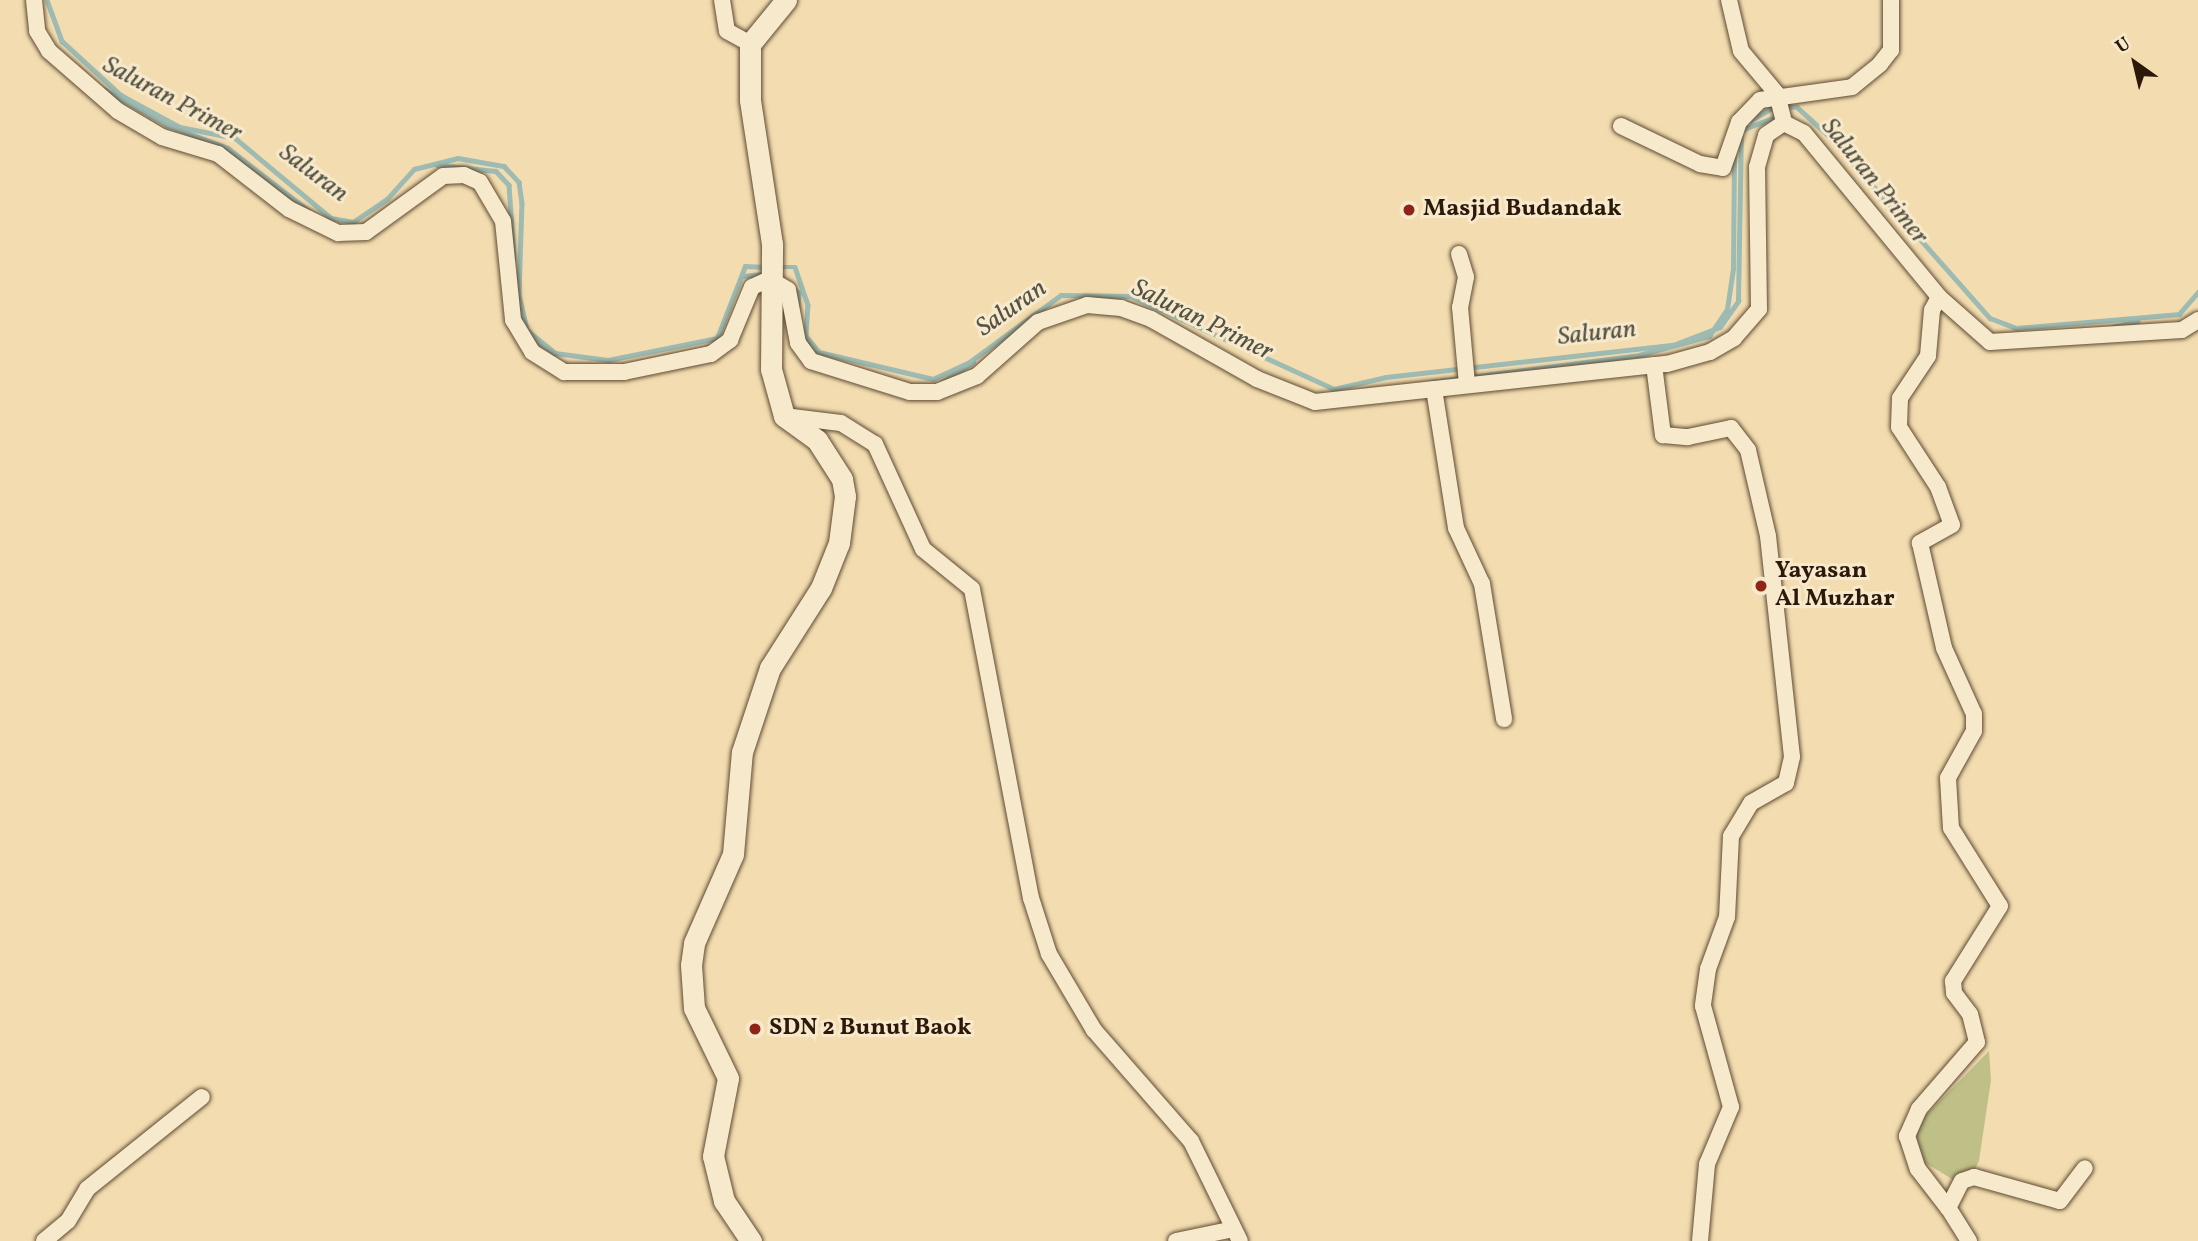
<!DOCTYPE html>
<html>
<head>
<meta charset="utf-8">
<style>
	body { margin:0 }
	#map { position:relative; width:2198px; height:1241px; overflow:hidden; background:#f3ddb0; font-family:Vollkorn,serif }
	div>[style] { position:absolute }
	.green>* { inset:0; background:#bfc088 }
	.stream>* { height:4.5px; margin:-2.25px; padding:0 2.25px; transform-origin:2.25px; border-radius:2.25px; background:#9dbbb2 }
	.roads { filter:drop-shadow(0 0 2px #5e4a33) drop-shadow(0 0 2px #5e4a33) }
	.street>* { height:16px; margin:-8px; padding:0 8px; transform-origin:8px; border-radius:8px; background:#f7e9cc }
	.secondary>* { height:21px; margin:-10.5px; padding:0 10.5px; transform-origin:10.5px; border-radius:10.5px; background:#f7e9cc }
	.dots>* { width:19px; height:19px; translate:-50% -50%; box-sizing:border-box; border:4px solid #f7e9cc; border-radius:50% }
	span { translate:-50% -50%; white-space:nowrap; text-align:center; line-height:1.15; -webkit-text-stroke:6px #f7e9cc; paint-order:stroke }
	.poi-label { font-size:24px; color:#2d1909; font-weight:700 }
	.left { translate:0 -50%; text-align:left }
	.water-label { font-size:26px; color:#545244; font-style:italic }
	.north { position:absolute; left:2100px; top:28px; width:70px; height:70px; -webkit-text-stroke:5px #f7e9cc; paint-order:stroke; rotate:326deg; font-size:19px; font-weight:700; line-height:28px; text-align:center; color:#2d1909 }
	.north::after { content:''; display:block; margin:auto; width:24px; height:32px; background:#2d1909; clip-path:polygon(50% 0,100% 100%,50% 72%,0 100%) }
</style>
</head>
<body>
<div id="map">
	<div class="green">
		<div style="clip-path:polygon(1989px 1051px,1991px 1080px,1979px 1161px,1969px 1181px,1957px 1182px,1919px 1159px,1915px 1126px)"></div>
	</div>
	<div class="stream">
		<div style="left:47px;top:0;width:44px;rotate:69.9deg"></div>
		<div style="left:62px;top:41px;width:80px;rotate:42.5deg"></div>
		<div style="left:121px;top:95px;width:67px;rotate:28.5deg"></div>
		<div style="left:180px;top:127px;width:56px;rotate:11.3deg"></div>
		<div style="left:235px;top:138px;width:125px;rotate:39.8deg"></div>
		<div style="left:331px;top:218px;width:22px;rotate:10deg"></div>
		<div style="left:353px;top:222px;width:41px;rotate:-34.1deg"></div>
		<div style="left:387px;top:199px;width:40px;rotate:-48deg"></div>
		<div style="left:414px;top:169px;width:45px;rotate:-14deg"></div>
		<div style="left:458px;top:158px;width:47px;rotate:9.9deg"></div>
		<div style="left:504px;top:166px;width:22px;rotate:47deg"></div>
		<div style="left:519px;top:182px;width:21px;rotate:82deg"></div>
		<div style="left:522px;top:203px;width:92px;rotate:91.9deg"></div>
		<div style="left:519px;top:295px;width:36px;rotate:77deg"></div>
		<div style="left:527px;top:330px;width:36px;rotate:39deg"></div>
		<div style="left:555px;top:353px;width:53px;rotate:7.5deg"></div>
		<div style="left:608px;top:360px;width:111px;rotate:-11.4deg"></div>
		<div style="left:717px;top:338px;width:77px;rotate:-68.7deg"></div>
		<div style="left:745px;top:266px;width:21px;rotate:3deg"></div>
		<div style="left:104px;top:89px;width:73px;rotate:29.7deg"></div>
		<div style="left:167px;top:125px;width:65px;rotate:20.7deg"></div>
		<div style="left:228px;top:148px;width:101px;rotate:37.8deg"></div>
		<div style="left:1784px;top:106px;width:13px;rotate:4deg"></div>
		<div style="left:1797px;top:107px;width:43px;rotate:42.2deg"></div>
		<div style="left:1829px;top:136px;width:243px;rotate:48.5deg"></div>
		<div style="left:1990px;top:318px;width:28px;rotate:21deg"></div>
		<div style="left:2016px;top:328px;width:164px;rotate:-4.9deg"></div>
		<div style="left:2179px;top:314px;width:29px;rotate:-49deg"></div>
		<div style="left:1750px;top:121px;width:29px;rotate:-31deg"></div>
		<div style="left:1744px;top:129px;width:39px;rotate:-21deg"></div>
		<div style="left:437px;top:165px;width:59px;rotate:5.8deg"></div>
		<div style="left:496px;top:171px;width:19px;rotate:47deg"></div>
		<div style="left:509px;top:185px;width:74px;rotate:86.1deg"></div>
		<div style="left:778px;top:267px;width:17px"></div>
		<div style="left:795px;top:267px;width:40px;rotate:71.1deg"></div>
		<div style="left:808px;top:305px;width:31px;rotate:94deg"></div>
		<div style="left:806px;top:336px;width:21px;rotate:51deg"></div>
		<div style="left:819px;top:352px;width:117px;rotate:13.3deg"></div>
		<div style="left:933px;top:379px;width:38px;rotate:-25deg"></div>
		<div style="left:968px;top:363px;width:115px;rotate:-36.2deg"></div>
		<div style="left:1061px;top:295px;width:70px;rotate:0.8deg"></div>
		<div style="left:1131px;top:296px;width:223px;rotate:24.6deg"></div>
		<div style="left:1334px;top:389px;width:53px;rotate:-13deg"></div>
		<div style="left:1386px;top:377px;width:289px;rotate:-6.4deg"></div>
		<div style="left:1673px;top:345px;width:50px;rotate:-21deg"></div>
		<div style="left:1720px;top:327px;width:32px;rotate:-55deg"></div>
		<div style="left:1738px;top:301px;width:164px;rotate:-89deg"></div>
		<div style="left:742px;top:276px;width:25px;rotate:-5deg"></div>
		<div style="left:779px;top:276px;width:26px;rotate:40deg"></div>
		<div style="left:799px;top:293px;width:15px;rotate:94deg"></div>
		<div style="left:2112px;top:327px;width:26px;rotate:-13deg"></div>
		<div style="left:531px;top:337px;width:29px;rotate:34deg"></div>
		<div style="left:942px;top:382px;width:37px;rotate:-33deg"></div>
		<div style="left:1431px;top:382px;width:210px;rotate:-7.4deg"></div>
		<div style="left:1639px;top:355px;width:73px;rotate:-15.2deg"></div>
		<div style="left:1709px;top:336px;width:32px;rotate:-56deg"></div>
		<div style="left:1727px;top:309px;width:40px;rotate:-81.5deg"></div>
		<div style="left:1733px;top:269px;width:112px;rotate:-89.5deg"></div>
	</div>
	<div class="roads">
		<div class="street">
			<div style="left:34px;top:0;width:31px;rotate:84deg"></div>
			<div style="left:37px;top:31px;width:23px;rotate:59deg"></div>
			<div style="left:49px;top:51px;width:91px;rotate:41deg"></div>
			<div style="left:118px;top:111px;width:51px;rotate:30.6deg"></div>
			<div style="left:162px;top:137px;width:59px;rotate:16.9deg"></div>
			<div style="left:218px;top:154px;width:90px;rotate:37.8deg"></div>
			<div style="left:289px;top:209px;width:55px;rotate:26.1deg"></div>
			<div style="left:338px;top:233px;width:28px;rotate:-2deg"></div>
			<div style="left:366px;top:232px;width:95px;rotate:-36deg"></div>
			<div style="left:443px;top:176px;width:21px;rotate:-3deg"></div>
			<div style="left:464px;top:175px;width:17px;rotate:24deg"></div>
			<div style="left:480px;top:182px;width:45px;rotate:59.5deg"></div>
			<div style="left:503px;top:221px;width:100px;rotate:84.2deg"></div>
			<div style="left:513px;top:320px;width:37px;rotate:59deg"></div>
			<div style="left:532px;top:352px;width:38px;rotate:32deg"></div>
			<div style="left:564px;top:372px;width:60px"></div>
			<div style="left:624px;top:372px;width:89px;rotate:-11.7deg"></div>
			<div style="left:711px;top:354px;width:24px;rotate:-36deg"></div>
			<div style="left:730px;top:340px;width:57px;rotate:-67.5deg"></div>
			<div style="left:752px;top:287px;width:20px;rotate:-24deg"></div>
			<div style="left:770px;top:279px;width:21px;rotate:31deg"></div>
			<div style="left:788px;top:290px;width:54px;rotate:79.3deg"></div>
			<div style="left:798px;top:343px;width:22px;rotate:54deg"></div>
			<div style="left:811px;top:361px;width:104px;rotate:17.4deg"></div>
			<div style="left:910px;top:392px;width:27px"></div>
			<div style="left:937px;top:392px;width:43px;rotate:-21.8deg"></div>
			<div style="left:977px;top:376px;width:81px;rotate:-41.5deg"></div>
			<div style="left:1038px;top:322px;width:52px;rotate:-19.1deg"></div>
			<div style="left:1087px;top:305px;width:34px;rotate:5deg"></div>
			<div style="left:1121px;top:308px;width:32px;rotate:20deg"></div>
			<div style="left:1151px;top:319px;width:122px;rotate:29.5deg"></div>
			<div style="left:1257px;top:379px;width:62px;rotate:21.6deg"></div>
			<div style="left:1315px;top:402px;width:354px;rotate:-6.2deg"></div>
			<div style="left:1667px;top:364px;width:45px;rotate:-15.6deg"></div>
			<div style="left:1710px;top:352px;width:28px;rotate:-30deg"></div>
			<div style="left:1734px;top:338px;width:38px;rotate:-49deg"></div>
			<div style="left:1759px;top:309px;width:142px;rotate:-90.8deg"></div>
			<div style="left:1757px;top:167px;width:33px;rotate:-74deg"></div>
			<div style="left:1766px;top:135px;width:22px;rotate:-34deg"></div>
			<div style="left:1784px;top:123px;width:22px;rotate:27deg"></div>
			<div style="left:1804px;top:133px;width:212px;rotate:50.5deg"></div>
			<div style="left:1939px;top:297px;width:68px;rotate:41.4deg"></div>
			<div style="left:1990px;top:342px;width:192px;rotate:-3.6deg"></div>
			<div style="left:2182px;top:330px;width:19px;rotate:-32deg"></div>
			<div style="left:722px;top:0;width:31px;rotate:81deg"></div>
			<div style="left:727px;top:31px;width:26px;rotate:29deg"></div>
			<div style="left:1729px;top:0;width:52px;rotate:76.8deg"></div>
			<div style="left:1741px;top:51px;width:56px;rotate:50.1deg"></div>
			<div style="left:1777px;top:94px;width:30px;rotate:76deg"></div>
			<div style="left:1621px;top:126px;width:88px;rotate:25.7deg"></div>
			<div style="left:1700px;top:164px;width:23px;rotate:10deg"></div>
			<div style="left:1723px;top:168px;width:49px;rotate:-70.8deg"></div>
			<div style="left:1739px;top:122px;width:30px;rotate:-46deg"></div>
			<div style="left:1760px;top:100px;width:93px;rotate:-8deg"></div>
			<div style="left:1852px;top:87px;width:36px;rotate:-39deg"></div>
			<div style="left:1880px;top:64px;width:18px;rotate:-52deg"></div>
			<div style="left:1891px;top:50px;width:50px;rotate:-90deg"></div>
			<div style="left:1459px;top:254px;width:24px;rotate:73deg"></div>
			<div style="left:1466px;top:277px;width:31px;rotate:101deg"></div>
			<div style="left:1460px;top:307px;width:77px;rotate:84.8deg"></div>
			<div style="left:1939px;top:297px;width:15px;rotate:118deg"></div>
			<div style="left:1932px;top:310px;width:46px;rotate:95deg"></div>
			<div style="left:1928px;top:356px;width:50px;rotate:123.7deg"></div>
			<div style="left:1900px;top:398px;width:29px;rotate:92deg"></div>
			<div style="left:1899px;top:427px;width:72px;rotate:57deg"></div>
			<div style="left:1938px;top:487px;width:40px;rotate:69.8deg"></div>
			<div style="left:1952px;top:525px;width:37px;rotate:151deg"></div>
			<div style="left:1920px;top:543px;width:108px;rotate:77.1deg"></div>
			<div style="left:1944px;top:648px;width:72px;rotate:65.6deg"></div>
			<div style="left:1974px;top:714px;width:17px;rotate:90deg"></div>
			<div style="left:1974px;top:731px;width:54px;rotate:119deg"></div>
			<div style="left:1948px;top:778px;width:50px;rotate:86.6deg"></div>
			<div style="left:1951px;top:828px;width:92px;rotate:57.9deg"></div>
			<div style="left:2000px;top:906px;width:89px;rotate:122.1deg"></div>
			<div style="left:1953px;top:981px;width:12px;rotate:85deg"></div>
			<div style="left:1954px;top:993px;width:26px;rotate:53deg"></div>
			<div style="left:1970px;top:1014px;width:29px;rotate:76deg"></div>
			<div style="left:1977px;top:1042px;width:89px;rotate:130.9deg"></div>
			<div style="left:1919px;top:1109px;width:30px;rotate:114deg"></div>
			<div style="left:1907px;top:1136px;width:35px;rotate:72deg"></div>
			<div style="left:1918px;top:1169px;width:49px;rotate:52.4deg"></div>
			<div style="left:1654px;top:365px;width:71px;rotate:82.7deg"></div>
			<div style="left:1663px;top:435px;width:25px;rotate:5deg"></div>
			<div style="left:1688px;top:437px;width:44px;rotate:-11.8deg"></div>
			<div style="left:1731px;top:428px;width:28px;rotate:52deg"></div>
			<div style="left:1748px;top:450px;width:88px;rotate:76.9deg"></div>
			<div style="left:1768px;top:536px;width:222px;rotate:83.8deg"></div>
			<div style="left:1792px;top:757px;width:27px;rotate:103deg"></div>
			<div style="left:1786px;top:783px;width:40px;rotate:150.3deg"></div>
			<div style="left:1751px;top:803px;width:39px;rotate:121deg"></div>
			<div style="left:1731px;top:836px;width:81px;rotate:92.8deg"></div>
			<div style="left:1727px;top:917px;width:55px;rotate:110.1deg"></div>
			<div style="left:1708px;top:969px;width:37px;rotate:98deg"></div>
			<div style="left:1703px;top:1006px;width:105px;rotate:74.5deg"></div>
			<div style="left:1731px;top:1107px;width:62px;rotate:112.8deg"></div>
			<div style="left:1707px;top:1164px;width:77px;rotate:95.2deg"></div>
			<div style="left:1434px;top:389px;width:141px;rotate:81deg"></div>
			<div style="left:1456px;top:528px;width:62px;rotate:65.1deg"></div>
			<div style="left:1482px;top:584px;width:137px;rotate:80.7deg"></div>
			<div style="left:784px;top:416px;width:57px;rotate:7deg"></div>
			<div style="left:841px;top:423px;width:40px;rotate:32deg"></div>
			<div style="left:875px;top:444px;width:115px;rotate:65.4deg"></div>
			<div style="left:923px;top:549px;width:63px;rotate:39.2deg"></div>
			<div style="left:972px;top:589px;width:315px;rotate:79.2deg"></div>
			<div style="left:1031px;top:898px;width:59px;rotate:72.2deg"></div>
			<div style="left:1049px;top:954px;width:88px;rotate:59.4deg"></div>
			<div style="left:1094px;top:1030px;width:147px;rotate:48.9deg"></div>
			<div style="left:1191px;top:1141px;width:111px;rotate:63.9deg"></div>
			<div style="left:44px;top:1241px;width:31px;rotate:-40deg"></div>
			<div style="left:68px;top:1221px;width:37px;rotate:-59deg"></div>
			<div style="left:87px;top:1189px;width:147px;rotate:-38.7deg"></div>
			<div style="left:1176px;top:1241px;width:59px;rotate:-11.7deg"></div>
			<div style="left:1969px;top:1241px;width:39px;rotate:-122deg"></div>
			<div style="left:1948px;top:1208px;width:30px;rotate:-63deg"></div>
			<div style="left:1962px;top:1181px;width:13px;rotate:-18deg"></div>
			<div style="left:1974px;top:1177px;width:89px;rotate:15.6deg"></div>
			<div style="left:2060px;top:1201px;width:41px;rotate:-52.9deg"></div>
		</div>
		<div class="secondary">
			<div style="left:751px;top:1241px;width:48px;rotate:-124deg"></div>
			<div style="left:724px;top:1201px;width:46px;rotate:-103.7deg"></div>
			<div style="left:713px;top:1156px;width:79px;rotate:-79.1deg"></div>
			<div style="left:728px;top:1078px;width:78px;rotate:-115.9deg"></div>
			<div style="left:694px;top:1008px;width:43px;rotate:-94deg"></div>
			<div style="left:691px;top:965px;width:22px;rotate:-82deg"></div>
			<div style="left:694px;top:943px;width:97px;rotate:-66.3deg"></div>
			<div style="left:733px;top:854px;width:102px;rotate:-85deg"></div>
			<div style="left:742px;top:752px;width:89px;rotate:-71.6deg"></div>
			<div style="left:770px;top:668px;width:95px;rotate:-57.5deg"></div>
			<div style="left:821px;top:588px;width:48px;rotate:-68.2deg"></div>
			<div style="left:839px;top:543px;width:47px;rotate:-82.7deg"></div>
			<div style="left:845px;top:496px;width:17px;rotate:-100deg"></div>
			<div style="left:842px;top:479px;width:46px;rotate:-122.7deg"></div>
			<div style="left:817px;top:440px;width:41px;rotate:-144deg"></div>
			<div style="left:784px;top:416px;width:49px;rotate:-105.5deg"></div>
			<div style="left:771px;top:369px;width:125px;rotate:-89.5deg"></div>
			<div style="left:772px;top:244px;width:146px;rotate:-98.7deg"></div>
			<div style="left:750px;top:100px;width:56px;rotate:-90deg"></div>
			<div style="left:750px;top:44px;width:57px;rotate:-50.7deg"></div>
		</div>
	</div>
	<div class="dots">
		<div style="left:1409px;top:210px;background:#8f2418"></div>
		<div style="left:1761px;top:586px;background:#8f2418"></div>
		<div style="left:755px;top:1029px;background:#8f2418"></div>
	</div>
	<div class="poi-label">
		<span class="left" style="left:1423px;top:210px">Masjid Budandak</span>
		<span class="left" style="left:1775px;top:586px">Yayasan<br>Al Muzhar</span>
		<span class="left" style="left:769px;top:1029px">SDN 2 Bunut Baok</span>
	</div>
	<div class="water-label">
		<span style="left:172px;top:100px;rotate:28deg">Saluran Primer</span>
		<span style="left:313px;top:174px;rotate:37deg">Saluran</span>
		<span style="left:1874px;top:182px;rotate:51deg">Saluran Primer</span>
		<span style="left:1012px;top:309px;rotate:-35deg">Saluran</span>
		<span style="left:1202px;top:321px;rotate:26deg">Saluran Primer</span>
		<span style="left:1597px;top:334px;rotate:-6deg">Saluran</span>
	</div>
	<div class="north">U</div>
</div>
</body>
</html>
